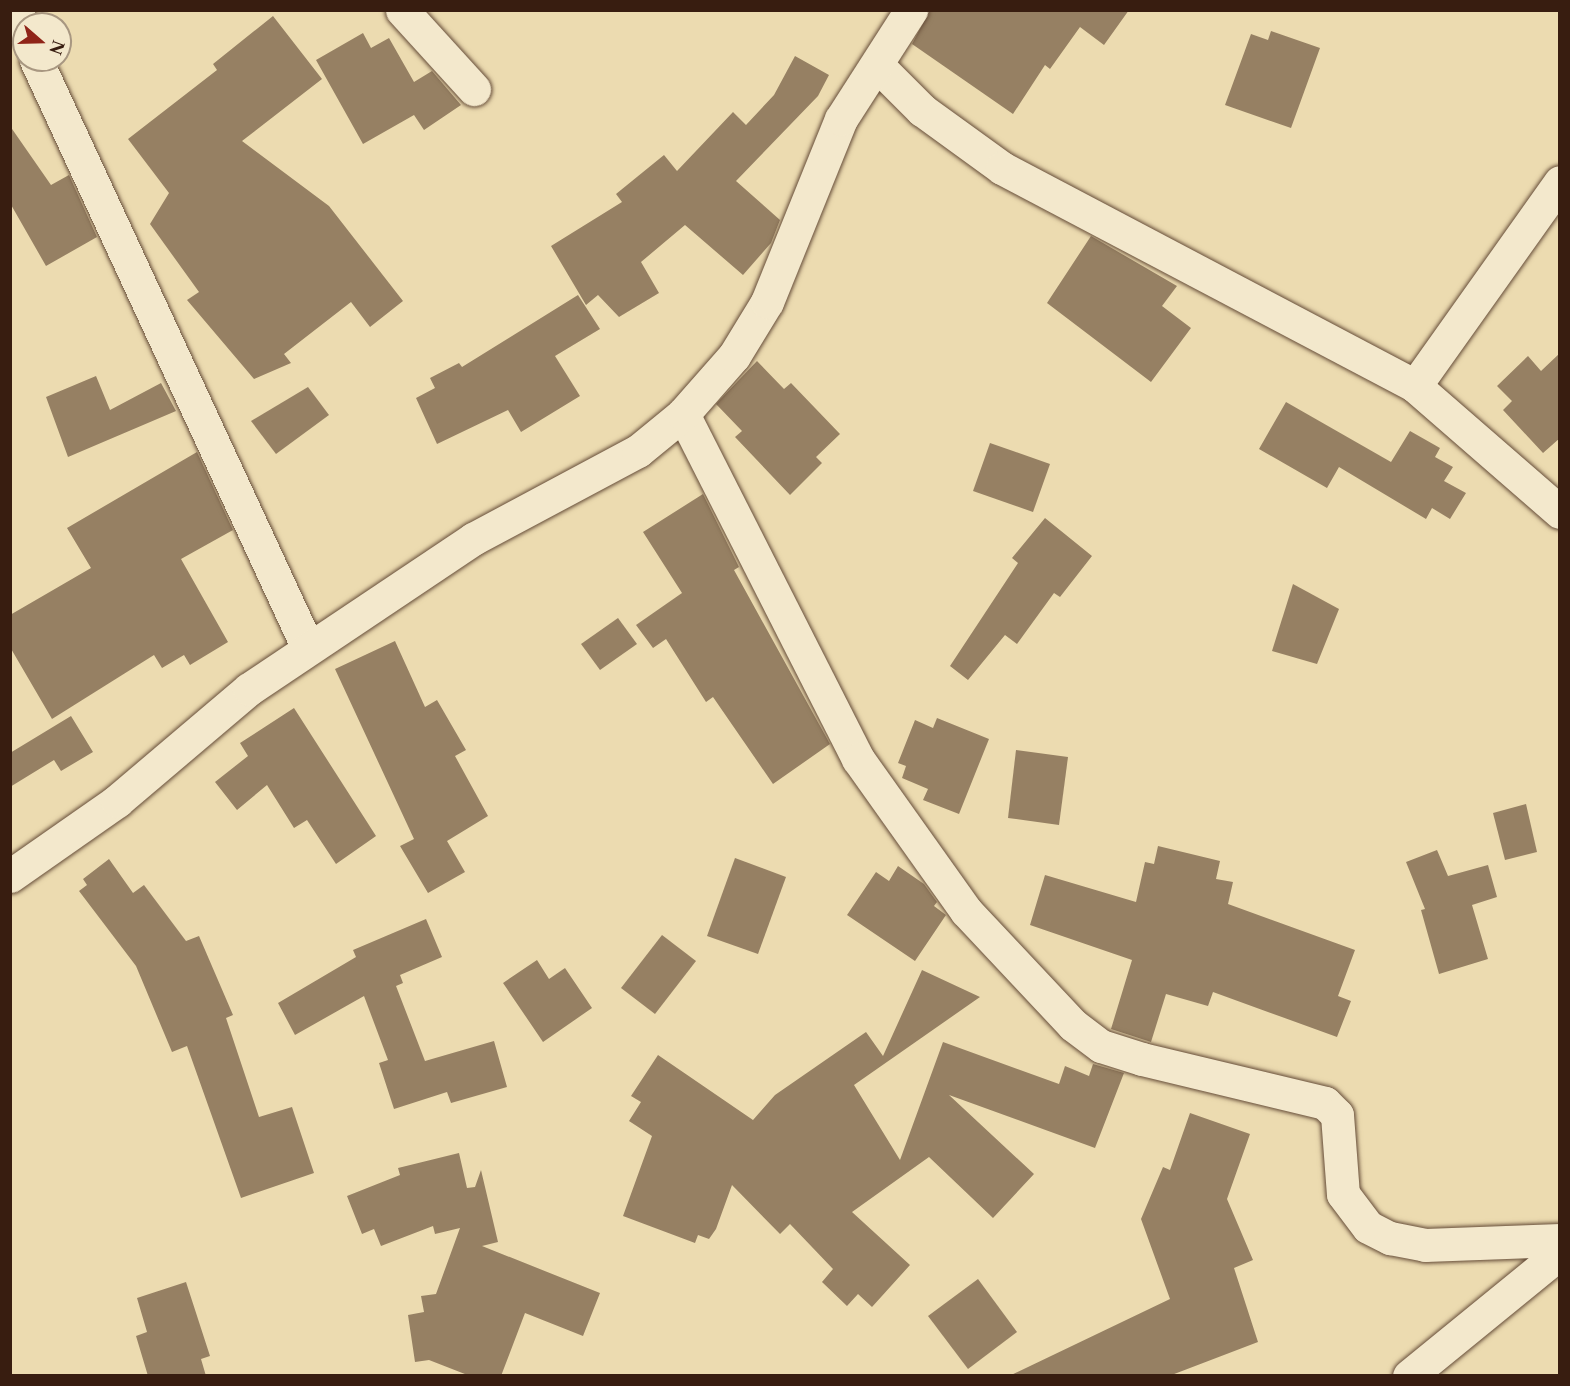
<!DOCTYPE html>
<html>
<head>
<meta charset="utf-8">
<style>
	body { margin:0 }
	#map { position:relative; width:1570px; height:1386px; overflow:hidden; background:#ecdbb0; font-family:"Libre Caslon Text",serif }
	div>[style] { position:absolute }
	.building>* { inset:0; background:#968063 }
	.roads { filter:drop-shadow(0 0 2px #654c38) drop-shadow(0 0 2px #654c38) }
	.street>* { height:33px; margin:-16.5px; padding:0 16.5px; transform-origin:16.5px; border-radius:16.5px; background:#f3e8cc }
	span { translate:-50% -50%; white-space:nowrap; text-align:center; line-height:1.15; -webkit-text-stroke:4.5px #f3e8cc; paint-order:stroke }
	.frame { position:absolute; inset:0; border:12px solid #381d10; pointer-events:none }
	.north { position:absolute; left:12px; top:12px; width:60px; height:60px; box-sizing:border-box; background:#f3e8cc; border:2px solid #a89781; border-radius:50%; rotate:110deg; font-size:16px; font-weight:700; line-height:24px; text-align:center; color:#381d10 }
	.north::after { content:''; display:block; margin:auto; width:21px; height:27px; background:#8f2418; clip-path:polygon(50% 0,100% 100%,50% 72%,0 100%) }
</style>
</head>
<body>
<div id="map">
	<div class="building">
		<div style="clip-path:polygon(930px 10px,1129px 10px,1104px 45px,1080px 27px,1050px 69px,1045px 65px,1013px 114px,912px 44px)"></div>
		<div style="clip-path:polygon(273px 16px,322px 79px,242px 141px,329px 206px,403px 301px,370px 327px,351px 302px,284px 354px,291px 363px,254px 379px,187px 300px,199px 292px,150px 224px,169px 193px,128px 139px,217px 70px,213px 64px)"></div>
		<div style="clip-path:polygon(1271px 31px,1320px 48px,1291px 128px,1225px 105px,1251px 34px,1268px 40px)"></div>
		<div style="clip-path:polygon(363px 33px,371px 48px,389px 38px,414px 82px,432px 71px,461px 105px,424px 130px,414px 115px,363px 144px,316px 60px)"></div>
		<div style="clip-path:polygon(795px 56px,829px 75px,818px 96px,736px 181px,780px 220px,771px 243px,743px 275px,685px 225px,641px 262px,659px 293px,619px 317px,598px 295px,586px 305px,551px 246px,622px 202px,616px 194px,664px 155px,677px 171px,733px 112px,746px 125px,774px 95px)"></div>
		<div style="clip-path:polygon(10px 126px,51px 185px,69px 175px,97px 237px,46px 266px,10px 203px)"></div>
		<div style="clip-path:polygon(1091px 236px,1177px 286px,1162px 306px,1191px 328px,1151px 382px,1047px 303px)"></div>
		<div style="clip-path:polygon(578px 295px,600px 329px,555px 356px,580px 396px,521px 432px,508px 410px,437px 444px,416px 398px,435px 388px,430px 378px,459px 363px,462px 367px)"></div>
		<div style="clip-path:polygon(1560px 353px,1560px 438px,1543px 453px,1503px 410px,1512px 401px,1497px 386px,1528px 356px,1541px 371px)"></div>
		<div style="clip-path:polygon(757px 361px,784px 389px,791px 383px,840px 434px,816px 457px,822px 463px,790px 495px,735px 437px,742px 431px,716px 404px)"></div>
		<div style="clip-path:polygon(96px 376px,110px 410px,161px 383px,176px 411px,68px 457px,46px 397px)"></div>
		<div style="clip-path:polygon(308px 387px,329px 415px,276px 454px,251px 421px)"></div>
		<div style="clip-path:polygon(1286px 402px,1391px 462px,1410px 431px,1440px 448px,1435px 457px,1453px 467px,1444px 481px,1466px 493px,1450px 519px,1432px 508px,1426px 519px,1339px 467px,1327px 488px,1259px 449px)"></div>
		<div style="clip-path:polygon(990px 443px,1050px 464px,1033px 512px,973px 491px)"></div>
		<div style="clip-path:polygon(197px 452px,233px 530px,181px 559px,228px 642px,190px 665px,184px 655px,162px 668px,154px 655px,52px 719px,10px 647px,10px 615px,91px 568px,67px 528px)"></div>
		<div style="clip-path:polygon(703px 494px,739px 567px,734px 570px,830px 744px,773px 784px,713px 697px,706px 702px,666px 639px,653px 648px,636px 625px,682px 593px,643px 532px)"></div>
		<div style="clip-path:polygon(1045px 518px,1092px 556px,1060px 597px,1054px 593px,1017px 644px,1005px 635px,968px 680px,950px 666px,1018px 563px,1012px 558px)"></div>
		<div style="clip-path:polygon(1293px 584px,1339px 609px,1317px 664px,1272px 651px)"></div>
		<div style="clip-path:polygon(618px 618px,637px 644px,600px 670px,581px 644px)"></div>
		<div style="clip-path:polygon(395px 641px,425px 707px,437px 700px,466px 750px,455px 756px,488px 816px,447px 841px,465px 872px,428px 893px,400px 846px,414px 839px,335px 669px)"></div>
		<div style="clip-path:polygon(294px 708px,376px 836px,336px 864px,307px 820px,294px 828px,267px 785px,237px 810px,215px 782px,248px 756px,240px 743px)"></div>
		<div style="clip-path:polygon(71px 716px,93px 752px,61px 771px,54px 760px,10px 787px,10px 753px)"></div>
		<div style="clip-path:polygon(937px 718px,989px 739px,959px 814px,923px 800px,928px 789px,902px 778px,906px 766px,898px 763px,915px 720px,933px 728px)"></div>
		<div style="clip-path:polygon(1016px 750px,1068px 757px,1059px 825px,1008px 818px)"></div>
		<div style="clip-path:polygon(1526px 804px,1537px 852px,1505px 860px,1493px 813px)"></div>
		<div style="clip-path:polygon(1158px 846px,1220px 861px,1216px 879px,1233px 882px,1228px 904px,1355px 950px,1338px 996px,1351px 1001px,1337px 1037px,1213px 992px,1208px 1006px,1166px 994px,1151px 1042px,1111px 1029px,1132px 960px,1030px 925px,1045px 875px,1136px 902px,1145px 862px,1154px 864px)"></div>
		<div style="clip-path:polygon(1437px 850px,1448px 876px,1488px 865px,1497px 897px,1472px 905px,1488px 959px,1439px 974px,1421px 910px,1425px 909px,1406px 862px)"></div>
		<div style="clip-path:polygon(735px 858px,786px 877px,758px 954px,707px 936px)"></div>
		<div style="clip-path:polygon(109px 859px,133px 893px,144px 885px,186px 941px,199px 936px,233px 1015px,226px 1018px,259px 1117px,292px 1107px,314px 1173px,241px 1198px,187px 1046px,172px 1052px,136px 966px,79px 891px,87px 885px,83px 879px)"></div>
		<div style="clip-path:polygon(898px 866px,924px 884px,937px 902px,934px 906px,946px 915px,915px 961px,847px 915px,876px 872px,889px 881px)"></div>
		<div style="clip-path:polygon(426px 919px,442px 957px,400px 975px,403px 983px,396px 986px,425px 1061px,494px 1041px,507px 1087px,451px 1103px,447px 1092px,394px 1109px,379px 1063px,388px 1060px,364px 996px,295px 1035px,278px 1003px,356px 957px,353px 950px)"></div>
		<div style="clip-path:polygon(662px 935px,696px 961px,655px 1014px,621px 988px)"></div>
		<div style="clip-path:polygon(537px 960px,549px 979px,565px 968px,592px 1008px,543px 1042px,503px 983px)"></div>
		<div style="clip-path:polygon(922px 970px,980px 997px,854px 1085px,900px 1160px,943px 1042px,1059px 1084px,1065px 1066px,1089px 1076px,1093px 1064px,1124px 1073px,1095px 1148px,949px 1095px,1034px 1174px,993px 1218px,929px 1157px,852px 1212px,910px 1265px,872px 1307px,858px 1294px,847px 1306px,822px 1282px,833px 1269px,790px 1224px,780px 1234px,732px 1185px,716px 1229px,709px 1239px,698px 1235px,695px 1243px,623px 1216px,652px 1136px,629px 1121px,641px 1102px,631px 1096px,658px 1055px,753px 1120px,775px 1095px,866px 1032px,883px 1056px)"></div>
		<div style="clip-path:polygon(1190px 1113px,1250px 1134px,1227px 1199px,1253px 1260px,1234px 1268px,1258px 1342px,1169px 1376px,1009px 1376px,1170px 1299px,1141px 1219px,1163px 1167px,1170px 1170px)"></div>
		<div style="clip-path:polygon(459px 1153px,467px 1188px,475px 1187px,481px 1170px,498px 1242px,482px 1246px,600px 1293px,583px 1336px,525px 1313px,501px 1376px,470px 1376px,429px 1360px,415px 1362px,408px 1315px,424px 1312px,421px 1296px,436px 1294px,460px 1228px,435px 1234px,433px 1226px,381px 1246px,374px 1229px,362px 1234px,347px 1196px,400px 1175px,398px 1168px)"></div>
		<div style="clip-path:polygon(978px 1279px,1017px 1332px,968px 1369px,928px 1316px)"></div>
		<div style="clip-path:polygon(186px 1282px,210px 1356px,201px 1359px,206px 1376px,148px 1376px,136px 1336px,147px 1332px,137px 1298px)"></div>
	</div>
	<div class="roads">
		<div class="street">
			<div style="left:16px;top:10px;width:22px;rotate:68deg"></div>
			<div style="left:402px;top:10px;width:107px;rotate:47.7deg"></div>
			<div style="left:36px;top:60px;width:648px;rotate:65.18deg"></div>
			<div style="left:877px;top:65px;width:64px;rotate:45deg"></div>
			<div style="left:922px;top:110px;width:99px;rotate:35.9deg"></div>
			<div style="left:1002px;top:168px;width:467px;rotate:27.8deg"></div>
			<div style="left:1415px;top:386px;width:192px;rotate:41deg"></div>
			<div style="left:1415px;top:386px;width:250px;rotate:-54.6deg"></div>
			<div style="left:683px;top:414px;width:387px;rotate:63.1deg"></div>
			<div style="left:858px;top:759px;width:186px;rotate:54.6deg"></div>
			<div style="left:966px;top:911px;width:156px;rotate:46.8deg"></div>
			<div style="left:1073px;top:1025px;width:35px;rotate:37deg"></div>
			<div style="left:1101px;top:1046px;width:43px;rotate:17.6deg"></div>
			<div style="left:1142px;top:1059px;width:188px;rotate:13.5deg"></div>
			<div style="left:1325px;top:1103px;width:17px;rotate:45deg"></div>
			<div style="left:1337px;top:1115px;width:79px;rotate:85.7deg"></div>
			<div style="left:1343px;top:1194px;width:41px;rotate:52.9deg"></div>
			<div style="left:1368px;top:1227px;width:25px;rotate:27deg"></div>
			<div style="left:1390px;top:1238px;width:36px;rotate:11deg"></div>
			<div style="left:1425px;top:1245px;width:135px;rotate:-2.1deg"></div>
			<div style="left:10px;top:876px;width:131px;rotate:-35deg"></div>
			<div style="left:117px;top:801px;width:173px;rotate:-40.3deg"></div>
			<div style="left:249px;top:689px;width:270px;rotate:-33.8deg"></div>
			<div style="left:473px;top:539px;width:187px;rotate:-28.1deg"></div>
			<div style="left:638px;top:451px;width:58px;rotate:-39.4deg"></div>
			<div style="left:683px;top:414px;width:77px;rotate:-48.7deg"></div>
			<div style="left:734px;top:356px;width:63px;rotate:-58.6deg"></div>
			<div style="left:767px;top:302px;width:197px;rotate:-68deg"></div>
			<div style="left:841px;top:119px;width:130px;rotate:-57.3deg"></div>
			<div style="left:1409px;top:1376px;width:195px;rotate:-39.2deg"></div>
		</div>
	</div>
	<div class="frame"></div>
	<div class="north">N</div>
</div>
</body>
</html>
